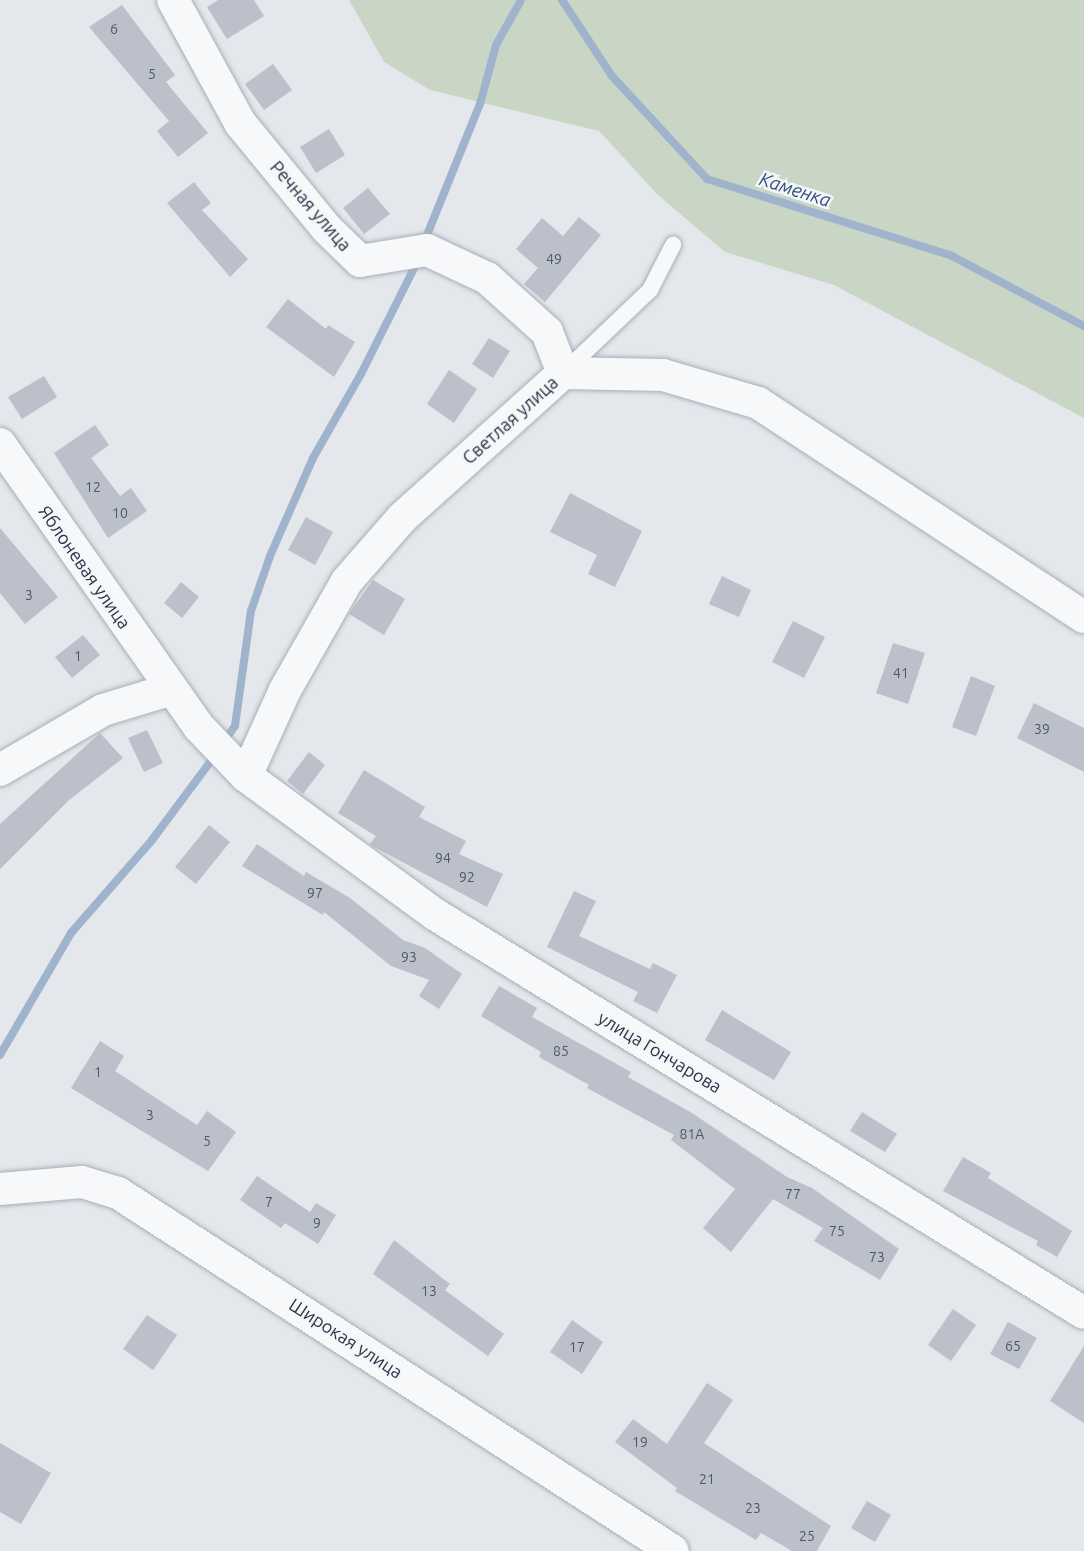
<!DOCTYPE html>
<html>
<head>
<meta charset="utf-8">
<style>
	body { margin:0 }
	#map { position:relative; width:1084px; height:1551px; overflow:hidden; background:#e4e7ec; font-family:Ubuntu,sans-serif }
	div>[style] { position:absolute }
	.green>* { inset:0; background:#c9d6c5 }
	.stream>* { height:8px; margin:-4px; padding:0 4px; transform-origin:4px; border-radius:4px; background:#9fb4cc }
	.building>* { inset:0; background:#bbc0ca }
	.roads { filter:drop-shadow(0 0 2px #a9aeb7) drop-shadow(0 0 2px #a9aeb7) }
	.lane>* { height:16px; margin:-8px; padding:0 8px; transform-origin:8px; border-radius:8px; background:#f7f8fa }
	.street>* { height:32px; margin:-16px; padding:0 16px; transform-origin:16px; border-radius:16px; background:#f7f8fa }
	span { translate:-50% -50%; white-space:nowrap; text-align:center; line-height:1.15; -webkit-text-stroke:5px #f4f6f9; paint-order:stroke }
	.number-label { font-size:14px; color:#4f5766 }
	.number-label span { -webkit-text-stroke-width:0 }
	.street-label { font-size:18px; color:#2b3445 }
	.water-label { font-size:19px; color:#34527a; font-style:italic }
</style>
</head>
<body>
<div id="map">
	<div class="green">
		<div style="clip-path:polygon(349px 0,1084px 0,1084px 418px,834px 285px,725px 252px,658px 195px,599px 131px,430px 90px,384px 62px)"></div>
	</div>
	<div class="stream">
		<div style="left:562px;top:0;width:91px;rotate:56.7deg"></div>
		<div style="left:612px;top:76px;width:140px;rotate:47.3deg"></div>
		<div style="left:707px;top:179px;width:255px;rotate:17.4deg"></div>
		<div style="left:950px;top:255px;width:152px;rotate:27.9deg"></div>
		<div style="left:423px;top:245px;width:152px;rotate:-68deg"></div>
		<div style="left:480px;top:104px;width:61px;rotate:-74.8deg"></div>
		<div style="left:496px;top:45px;width:51px;rotate:-60.9deg"></div>
		<div style="left:223px;top:743px;width:21px;rotate:-55deg"></div>
		<div style="left:235px;top:726px;width:116px;rotate:-82.1deg"></div>
		<div style="left:251px;top:611px;width:58px;rotate:-70.9deg"></div>
		<div style="left:270px;top:556px;width:107px;rotate:-66.3deg"></div>
		<div style="left:313px;top:458px;width:97px;rotate:-60.3deg"></div>
		<div style="left:361px;top:374px;width:127px;rotate:-63.4deg"></div>
		<div style="left:0;top:1055px;width:141px;rotate:-59.8deg"></div>
		<div style="left:71px;top:933px;width:123px;rotate:-48.9deg"></div>
		<div style="left:152px;top:840px;width:107px;rotate:-53.3deg"></div>
	</div>
	<div class="building">
		<div style="clip-path:polygon(218px 0,254px 0,264px 16px,227px 39px,207px 7px)"></div>
		<div style="clip-path:polygon(122px 5px,175px 75px,166px 82px,208px 133px,178px 157px,157px 131px,169px 121px,89px 27px)"></div>
		<div style="clip-path:polygon(273px 64px,292px 90px,264px 110px,245px 84px)"></div>
		<div style="clip-path:polygon(329px 129px,345px 155px,316px 173px,300px 147px)"></div>
		<div style="clip-path:polygon(194px 182px,211px 203px,202px 210px,248px 259px,230px 277px,167px 203px)"></div>
		<div style="clip-path:polygon(368px 188px,390px 214px,364px 234px,343px 208px)"></div>
		<div style="clip-path:polygon(579px 217px,601px 235px,545px 302px,524px 284px,538px 268px,516px 249px,542px 218px,563px 236px)"></div>
		<div style="clip-path:polygon(288px 299px,326px 329px,328px 325px,355px 342px,334px 377px,266px 327px)"></div>
		<div style="clip-path:polygon(489px 338px,510px 351px,493px 378px,472px 364px)"></div>
		<div style="clip-path:polygon(449px 370px,477px 389px,454px 423px,427px 404px)"></div>
		<div style="clip-path:polygon(44px 376px,57px 397px,22px 419px,8px 397px)"></div>
		<div style="clip-path:polygon(95px 425px,109px 445px,91px 458px,120px 496px,131px 488px,147px 511px,108px 538px,54px 453px)"></div>
		<div style="clip-path:polygon(570px 493px,642px 531px,615px 587px,588px 574px,597px 555px,550px 532px)"></div>
		<div style="clip-path:polygon(306px 517px,333px 532px,315px 565px,288px 550px)"></div>
		<div style="clip-path:polygon(0 528px,58px 597px,25px 624px,0 593px)"></div>
		<div style="clip-path:polygon(722px 576px,751px 590px,739px 617px,709px 604px)"></div>
		<div style="clip-path:polygon(373px 580px,405px 599px,384px 635px,349px 614px)"></div>
		<div style="clip-path:polygon(181px 582px,199px 597px,182px 618px,164px 603px)"></div>
		<div style="clip-path:polygon(793px 621px,825px 637px,804px 678px,772px 662px)"></div>
		<div style="clip-path:polygon(83px 635px,100px 655px,72px 678px,55px 657px)"></div>
		<div style="clip-path:polygon(893px 643px,925px 653px,908px 704px,876px 693px)"></div>
		<div style="clip-path:polygon(971px 676px,995px 686px,976px 736px,952px 727px)"></div>
		<div style="clip-path:polygon(1034px 703px,1084px 728px,1084px 772px,1017px 738px)"></div>
		<div style="clip-path:polygon(147px 730px,163px 763px,144px 772px,128px 738px)"></div>
		<div style="clip-path:polygon(100px 733px,123px 758px,68px 801px,0 869px,0 824px)"></div>
		<div style="clip-path:polygon(309px 752px,325px 765px,303px 794px,287px 781px)"></div>
		<div style="clip-path:polygon(364px 770px,425px 807px,419px 817px,466px 841px,459px 854px,503px 874px,487px 907px,374px 847px,370px 844px,376px 836px,338px 813px)"></div>
		<div style="clip-path:polygon(209px 825px,230px 842px,196px 884px,175px 867px)"></div>
		<div style="clip-path:polygon(257px 844px,304px 876px,306px 872px,350px 898px,403px 940px,425px 948px,462px 974px,439px 1009px,419px 996px,429px 980px,391px 966px,324px 912px,323px 915px,242px 866px)"></div>
		<div style="clip-path:polygon(574px 891px,596px 901px,579px 936px,650px 969px,653px 963px,677px 975px,657px 1013px,633px 1001px,638px 992px,547px 947px)"></div>
		<div style="clip-path:polygon(499px 986px,537px 1008px,532px 1017px,631px 1072px,628px 1077px,692px 1113px,787px 1177px,812px 1188px,899px 1249px,880px 1280px,814px 1241px,823px 1228px,773px 1199px,731px 1252px,703px 1228px,735px 1189px,671px 1140px,674px 1135px,587px 1088px,589px 1085px,539px 1057px,541px 1052px,481px 1016px)"></div>
		<div style="clip-path:polygon(722px 1010px,791px 1052px,774px 1080px,705px 1040px)"></div>
		<div style="clip-path:polygon(100px 1041px,124px 1056px,115px 1071px,197px 1125px,207px 1111px,236px 1132px,208px 1171px,71px 1088px)"></div>
		<div style="clip-path:polygon(862px 1112px,897px 1134px,885px 1152px,850px 1131px)"></div>
		<div style="clip-path:polygon(963px 1157px,991px 1173px,988px 1178px,1072px 1231px,1057px 1257px,1036px 1245px,1038px 1241px,943px 1191px)"></div>
		<div style="clip-path:polygon(257px 1176px,310px 1212px,316px 1203px,336px 1215px,318px 1244px,285px 1223px,281px 1228px,240px 1200px)"></div>
		<div style="clip-path:polygon(394px 1240px,450px 1284px,445px 1290px,504px 1334px,488px 1356px,373px 1274px)"></div>
		<div style="clip-path:polygon(953px 1309px,976px 1325px,951px 1361px,928px 1345px)"></div>
		<div style="clip-path:polygon(147px 1315px,177px 1335px,153px 1370px,123px 1349px)"></div>
		<div style="clip-path:polygon(572px 1320px,603px 1342px,582px 1374px,550px 1352px)"></div>
		<div style="clip-path:polygon(1008px 1322px,1037px 1338px,1019px 1369px,990px 1354px)"></div>
		<div style="clip-path:polygon(1084px 1346px,1084px 1423px,1050px 1401px)"></div>
		<div style="clip-path:polygon(707px 1383px,733px 1400px,704px 1443px,831px 1526px,817px 1551px,792px 1551px,761px 1533px,756px 1540px,675px 1491px,677px 1488px,615px 1442px,633px 1419px,667px 1444px)"></div>
		<div style="clip-path:polygon(0 1443px,51px 1473px,21px 1524px,0 1512px)"></div>
		<div style="clip-path:polygon(867px 1501px,891px 1515px,875px 1542px,851px 1528px)"></div>
	</div>
	<div class="roads">
		<div class="lane">
			<div style="left:565px;top:371px;width:117px;rotate:-43.6deg"></div>
			<div style="left:650px;top:290px;width:51px;rotate:-62.9deg"></div>
		</div>
		<div class="street">
			<div style="left:173px;top:0;width:140px;rotate:61.4deg"></div>
			<div style="left:240px;top:123px;width:137px;rotate:50.6deg"></div>
			<div style="left:327px;top:229px;width:46px;rotate:44.1deg"></div>
			<div style="left:360px;top:261px;width:68px;rotate:-9.3deg"></div>
			<div style="left:427px;top:250px;width:66px;rotate:25deg"></div>
			<div style="left:487px;top:278px;width:81px;rotate:42deg"></div>
			<div style="left:547px;top:332px;width:44px;rotate:68.7deg"></div>
			<div style="left:0;top:444px;width:346px;rotate:54.9deg"></div>
			<div style="left:199px;top:727px;width:68px;rotate:46.2deg"></div>
			<div style="left:246px;top:776px;width:235px;rotate:36.2deg"></div>
			<div style="left:436px;top:915px;width:760px;rotate:31.56deg"></div>
			<div style="left:0;top:770px;width:119px;rotate:-30.2deg"></div>
			<div style="left:103px;top:710px;width:72px;rotate:-16.9deg"></div>
			<div style="left:246px;top:776px;width:94px;rotate:-65.6deg"></div>
			<div style="left:285px;top:690px;width:125px;rotate:-60.4deg"></div>
			<div style="left:347px;top:581px;width:84px;rotate:-48.9deg"></div>
			<div style="left:402px;top:518px;width:217px;rotate:-42deg"></div>
			<div style="left:563px;top:373px;width:100px;rotate:1.1deg"></div>
			<div style="left:663px;top:375px;width:99px;rotate:16.4deg"></div>
			<div style="left:758px;top:403px;width:390px;rotate:33.3deg"></div>
			<div style="left:0;top:1189px;width:82px;rotate:-4.9deg"></div>
			<div style="left:82px;top:1182px;width:38px;rotate:17deg"></div>
			<div style="left:118px;top:1193px;width:660px;rotate:32.82deg"></div>
		</div>
	</div>
	<div class="number-label">
		<span style="left:114px;top:29px">6</span>
		<span style="left:152px;top:74px">5</span>
		<span style="left:554px;top:259px">49</span>
		<span style="left:93px;top:487px">12</span>
		<span style="left:120px;top:513px">10</span>
		<span style="left:29px;top:595px">3</span>
		<span style="left:78px;top:656px">1</span>
		<span style="left:901px;top:673px">41</span>
		<span style="left:1042px;top:729px">39</span>
		<span style="left:443px;top:858px">94</span>
		<span style="left:467px;top:877px">92</span>
		<span style="left:315px;top:893px">97</span>
		<span style="left:409px;top:957px">93</span>
		<span style="left:561px;top:1051px">85</span>
		<span style="left:98px;top:1072px">1</span>
		<span style="left:150px;top:1115px">3</span>
		<span style="left:692px;top:1134px">81А</span>
		<span style="left:207px;top:1141px">5</span>
		<span style="left:793px;top:1194px">77</span>
		<span style="left:269px;top:1202px">7</span>
		<span style="left:317px;top:1223px">9</span>
		<span style="left:837px;top:1231px">75</span>
		<span style="left:877px;top:1257px">73</span>
		<span style="left:429px;top:1291px">13</span>
		<span style="left:1013px;top:1346px">65</span>
		<span style="left:577px;top:1347px">17</span>
		<span style="left:640px;top:1442px">19</span>
		<span style="left:707px;top:1479px">21</span>
		<span style="left:753px;top:1508px">23</span>
		<span style="left:807px;top:1536px">25</span>
	</div>
	<div class="street-label">
		<span style="left:311px;top:206px;rotate:49deg">Речная улица</span>
		<span style="left:510px;top:420px;rotate:-42deg">Светлая улица</span>
		<span style="left:85px;top:567px;rotate:55deg">Яблоневая улица</span>
		<span style="left:660px;top:1052px;rotate:31deg">улица Гончарова</span>
		<span style="left:346px;top:1338px;rotate:33deg">Широкая улица</span>
	</div>
	<div class="water-label">
		<span style="left:795px;top:190px;rotate:18deg">Каменка</span>
	</div>
</div>
</body>
</html>
